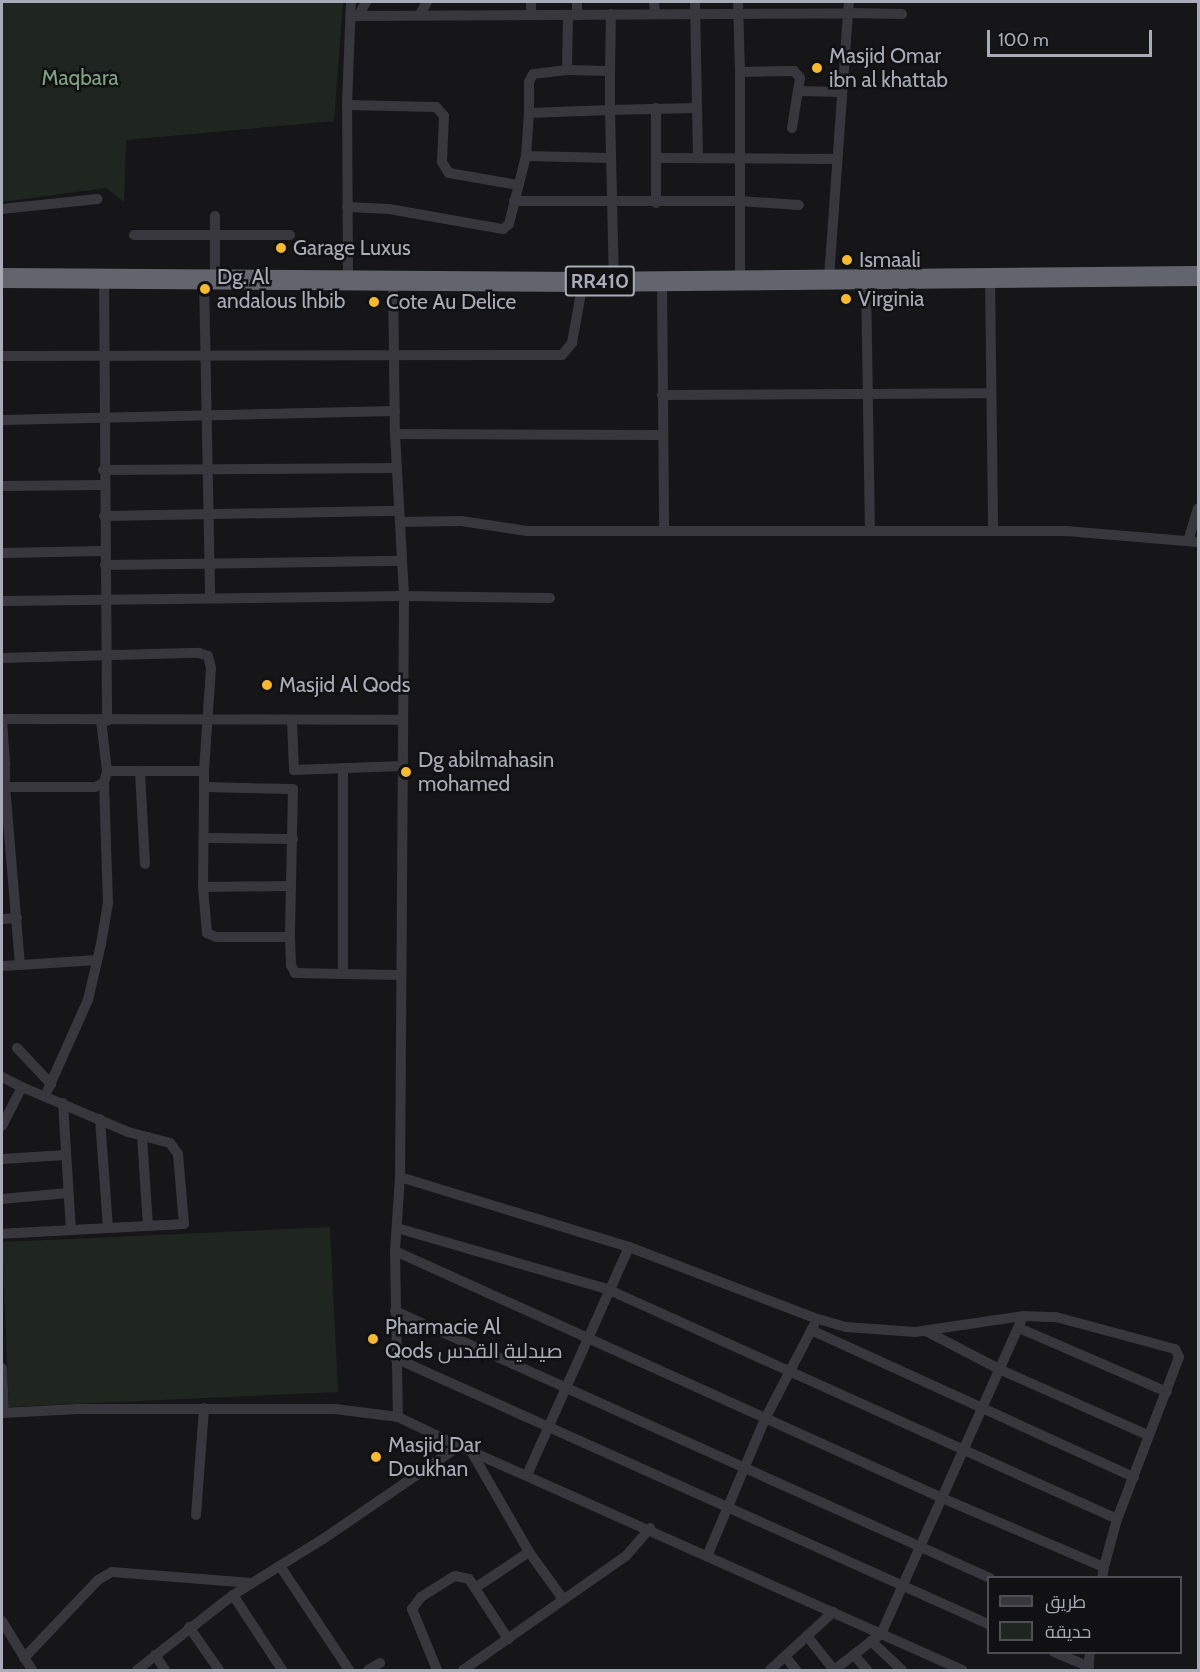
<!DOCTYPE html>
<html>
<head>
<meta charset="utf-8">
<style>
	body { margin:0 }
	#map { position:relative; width:1200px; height:1672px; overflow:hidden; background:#161618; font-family:Cabin,Cairo,sans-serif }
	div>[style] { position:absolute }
	.green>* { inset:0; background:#1e261f }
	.street>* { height:10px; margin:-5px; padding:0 5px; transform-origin:5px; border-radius:5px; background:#37373d }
	.highway>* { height:20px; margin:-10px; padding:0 10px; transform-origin:10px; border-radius:10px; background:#63656e }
	.dots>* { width:16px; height:16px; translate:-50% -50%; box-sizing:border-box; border:3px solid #111113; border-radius:50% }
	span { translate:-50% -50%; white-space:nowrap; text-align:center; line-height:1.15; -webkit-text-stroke:5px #111113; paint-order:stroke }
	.shield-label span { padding:2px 4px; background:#111113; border:2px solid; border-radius:4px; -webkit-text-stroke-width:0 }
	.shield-label { font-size:20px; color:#a7acb8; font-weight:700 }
	.poi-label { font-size:21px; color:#a7acb8 }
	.left { translate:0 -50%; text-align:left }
	.park-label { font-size:21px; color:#7ea481 }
	.frame { position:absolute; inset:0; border:3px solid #a7acb8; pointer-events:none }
	.legend { position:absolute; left:987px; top:1576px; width:195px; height:78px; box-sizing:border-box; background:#111113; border:2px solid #4d4f55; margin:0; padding:8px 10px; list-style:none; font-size:18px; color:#a7acb8 }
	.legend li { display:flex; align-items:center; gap:12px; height:30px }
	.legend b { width:30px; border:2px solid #4d4f55 }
	.scale { position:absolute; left:987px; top:30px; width:165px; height:27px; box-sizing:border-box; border:3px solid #a7acb8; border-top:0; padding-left:8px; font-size:18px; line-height:21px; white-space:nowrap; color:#a7acb8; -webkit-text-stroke:4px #111113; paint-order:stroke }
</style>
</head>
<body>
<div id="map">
	<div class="green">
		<div style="clip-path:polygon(2px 2px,343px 2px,334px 121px,126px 140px,124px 202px,106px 188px,2px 202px)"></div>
		<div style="clip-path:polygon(330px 1227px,338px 1392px,9px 1407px,2px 1242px)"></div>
	</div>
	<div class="street">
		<div style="left:577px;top:2px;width:13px;rotate:90deg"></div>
		<div style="left:654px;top:2px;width:12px;rotate:85deg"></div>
		<div style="left:695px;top:2px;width:155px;rotate:88.9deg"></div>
		<div style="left:738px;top:2px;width:70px;rotate:88.4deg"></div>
		<div style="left:740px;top:72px;width:54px;rotate:-1.1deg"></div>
		<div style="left:794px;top:71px;width:9px;rotate:49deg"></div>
		<div style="left:800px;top:78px;width:13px;rotate:99deg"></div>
		<div style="left:849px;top:2px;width:11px;rotate:95deg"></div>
		<div style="left:848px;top:13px;width:54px;rotate:1.1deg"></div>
		<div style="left:420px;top:14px;width:14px;rotate:-60deg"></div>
		<div style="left:359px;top:15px;width:15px;rotate:-62deg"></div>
		<div style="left:531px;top:15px;width:13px;rotate:-90deg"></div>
		<div style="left:351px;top:16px;width:497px;rotate:-0.3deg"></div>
		<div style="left:848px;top:13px;width:268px;rotate:94.1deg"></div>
		<div style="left:568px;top:16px;width:54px;rotate:91.1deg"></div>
		<div style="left:567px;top:70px;width:43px;rotate:1.3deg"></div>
		<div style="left:610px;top:71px;width:57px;rotate:-89deg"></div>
		<div style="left:567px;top:70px;width:34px;rotate:173deg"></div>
		<div style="left:533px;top:74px;width:9px;rotate:117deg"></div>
		<div style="left:529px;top:82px;width:31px;rotate:90deg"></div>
		<div style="left:529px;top:113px;width:81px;rotate:-2.1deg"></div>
		<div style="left:610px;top:110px;width:170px;rotate:88.7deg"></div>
		<div style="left:610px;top:71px;width:39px;rotate:90deg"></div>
		<div style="left:610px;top:110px;width:86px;rotate:-1.3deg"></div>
		<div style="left:347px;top:105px;width:89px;rotate:1.3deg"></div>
		<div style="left:436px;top:107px;width:12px;rotate:48deg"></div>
		<div style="left:444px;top:116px;width:46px;rotate:92.5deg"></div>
		<div style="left:442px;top:162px;width:13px;rotate:58deg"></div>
		<div style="left:449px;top:173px;width:70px;rotate:9.9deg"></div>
		<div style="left:656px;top:108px;width:50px;rotate:90deg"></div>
		<div style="left:656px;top:158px;width:181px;rotate:0.3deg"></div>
		<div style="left:529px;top:113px;width:43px;rotate:94deg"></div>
		<div style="left:526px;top:156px;width:85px;rotate:1.3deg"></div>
		<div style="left:792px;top:128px;width:37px;rotate:-81deg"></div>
		<div style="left:798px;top:91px;width:43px;rotate:1.3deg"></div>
		<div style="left:514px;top:201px;width:225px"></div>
		<div style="left:739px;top:201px;width:60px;rotate:3.8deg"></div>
		<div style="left:656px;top:203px;width:45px;rotate:-90deg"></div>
		<div style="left:347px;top:207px;width:42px;rotate:2.7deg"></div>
		<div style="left:389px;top:209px;width:116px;rotate:10deg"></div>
		<div style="left:503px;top:229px;width:8px;rotate:-40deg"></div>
		<div style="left:509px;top:224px;width:70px;rotate:-76deg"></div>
		<div style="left:2px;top:209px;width:96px;rotate:-6deg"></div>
		<div style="left:215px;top:216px;width:61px;rotate:90deg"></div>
		<div style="left:134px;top:235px;width:156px"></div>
		<div style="left:990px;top:276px;width:254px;rotate:89.3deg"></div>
		<div style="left:204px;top:277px;width:319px;rotate:88.9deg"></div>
		<div style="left:348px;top:277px;width:172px;rotate:-90.3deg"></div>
		<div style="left:347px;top:105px;width:103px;rotate:-87.8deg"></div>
		<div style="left:393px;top:278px;width:156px;rotate:89.3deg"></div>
		<div style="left:395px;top:434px;width:162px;rotate:86.8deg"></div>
		<div style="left:404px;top:596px;width:146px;rotate:0.8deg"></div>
		<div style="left:104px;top:279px;width:442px;rotate:89.6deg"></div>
		<div style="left:740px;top:279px;width:207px;rotate:-90deg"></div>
		<div style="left:866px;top:279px;width:252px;rotate:89.1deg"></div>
		<div style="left:662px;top:281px;width:248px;rotate:89.5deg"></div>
		<div style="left:2px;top:356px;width:560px;rotate:-0.1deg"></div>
		<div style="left:562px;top:355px;width:16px;rotate:-50deg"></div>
		<div style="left:572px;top:343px;width:62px;rotate:-79.8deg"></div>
		<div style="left:662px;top:395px;width:329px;rotate:-0.3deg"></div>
		<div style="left:2px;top:420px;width:393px;rotate:-1.3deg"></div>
		<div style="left:395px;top:434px;width:267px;rotate:0.2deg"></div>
		<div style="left:103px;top:470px;width:294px;rotate:-0.4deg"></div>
		<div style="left:2px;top:486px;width:101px;rotate:-0.6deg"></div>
		<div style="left:104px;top:516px;width:295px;rotate:-1deg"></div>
		<div style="left:400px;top:522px;width:61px;rotate:-0.9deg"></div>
		<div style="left:461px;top:521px;width:67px;rotate:8.6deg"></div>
		<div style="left:527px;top:531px;width:539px"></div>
		<div style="left:1066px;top:531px;width:132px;rotate:4.8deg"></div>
		<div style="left:1188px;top:541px;width:34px;rotate:-73deg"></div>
		<div style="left:2px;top:553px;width:102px;rotate:-1.1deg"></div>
		<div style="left:105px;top:565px;width:297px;rotate:-0.8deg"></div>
		<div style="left:2px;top:601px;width:402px;rotate:-0.7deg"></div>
		<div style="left:404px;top:596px;width:581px;rotate:90.39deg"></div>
		<div style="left:400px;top:1177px;width:74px;rotate:93.9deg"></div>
		<div style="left:395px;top:1251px;width:166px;rotate:89deg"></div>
		<div style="left:2px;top:658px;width:197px;rotate:-1.5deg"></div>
		<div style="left:199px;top:653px;width:9px;rotate:18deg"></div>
		<div style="left:208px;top:656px;width:12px;rotate:76deg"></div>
		<div style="left:211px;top:668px;width:103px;rotate:93.9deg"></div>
		<div style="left:204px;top:771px;width:97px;rotate:180deg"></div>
		<div style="left:2px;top:719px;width:401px;rotate:0.1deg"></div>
		<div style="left:2px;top:720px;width:43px;rotate:86deg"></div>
		<div style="left:292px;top:721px;width:49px;rotate:87.7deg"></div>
		<div style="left:294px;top:770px;width:108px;rotate:-2.1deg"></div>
		<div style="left:2px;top:761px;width:4px;rotate:34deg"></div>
		<div style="left:5px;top:763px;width:24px;rotate:90deg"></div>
		<div style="left:343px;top:768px;width:206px;rotate:90deg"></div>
		<div style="left:343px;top:974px;width:58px;rotate:1deg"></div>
		<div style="left:204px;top:771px;width:16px;rotate:90deg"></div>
		<div style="left:204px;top:787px;width:89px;rotate:1.3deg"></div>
		<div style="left:293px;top:789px;width:148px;rotate:91.2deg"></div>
		<div style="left:290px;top:937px;width:74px;rotate:180deg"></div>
		<div style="left:216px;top:937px;width:10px;rotate:-156deg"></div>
		<div style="left:207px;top:933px;width:46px;rotate:-95deg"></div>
		<div style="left:203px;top:887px;width:87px;rotate:-0.7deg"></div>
		<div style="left:140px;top:772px;width:92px;rotate:86.9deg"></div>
		<div style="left:205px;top:838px;width:88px;rotate:0.7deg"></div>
		<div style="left:203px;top:887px;width:100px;rotate:-89.4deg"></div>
		<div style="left:2px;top:919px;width:15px;rotate:-4deg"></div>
		<div style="left:290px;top:937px;width:28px;rotate:88deg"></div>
		<div style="left:291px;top:965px;width:9px;rotate:63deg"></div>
		<div style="left:295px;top:973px;width:48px;rotate:1.2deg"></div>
		<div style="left:20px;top:965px;width:77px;rotate:-3.7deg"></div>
		<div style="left:2px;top:966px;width:18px;rotate:-3deg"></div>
		<div style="left:20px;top:965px;width:179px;rotate:-94.8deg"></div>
		<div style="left:5px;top:787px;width:90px"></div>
		<div style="left:95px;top:787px;width:10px;rotate:-24deg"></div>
		<div style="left:104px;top:783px;width:12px;rotate:-76deg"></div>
		<div style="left:107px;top:771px;width:51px;rotate:-96.7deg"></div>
		<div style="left:17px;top:1048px;width:50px;rotate:46.6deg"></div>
		<div style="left:2px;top:1077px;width:22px;rotate:27deg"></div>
		<div style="left:45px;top:1096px;width:105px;rotate:-65.9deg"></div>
		<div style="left:88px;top:1000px;width:57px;rotate:-76.9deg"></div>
		<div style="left:101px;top:944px;width:42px;rotate:-80.3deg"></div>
		<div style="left:108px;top:903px;width:120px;rotate:-91.9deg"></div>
		<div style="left:63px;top:1103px;width:127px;rotate:86.4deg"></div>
		<div style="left:100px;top:1119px;width:109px;rotate:85.8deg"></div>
		<div style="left:2px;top:1126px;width:44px;rotate:-62.9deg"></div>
		<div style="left:22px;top:1087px;width:115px;rotate:23deg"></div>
		<div style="left:128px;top:1132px;width:43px;rotate:14.7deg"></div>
		<div style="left:170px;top:1143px;width:14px;rotate:54deg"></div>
		<div style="left:178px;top:1154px;width:70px;rotate:85.1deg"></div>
		<div style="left:184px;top:1224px;width:182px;rotate:176.9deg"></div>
		<div style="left:142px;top:1136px;width:90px;rotate:86.2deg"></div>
		<div style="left:2px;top:1159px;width:64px;rotate:-3.6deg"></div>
		<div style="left:400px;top:1177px;width:239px;rotate:17deg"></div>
		<div style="left:629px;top:1247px;width:202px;rotate:20.9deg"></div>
		<div style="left:818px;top:1319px;width:29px;rotate:16deg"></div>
		<div style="left:846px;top:1327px;width:69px;rotate:4.1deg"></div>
		<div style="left:915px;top:1332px;width:109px;rotate:-8.4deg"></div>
		<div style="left:1023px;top:1316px;width:33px;rotate:2deg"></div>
		<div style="left:1056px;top:1317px;width:123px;rotate:15.1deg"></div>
		<div style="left:1175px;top:1349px;width:9px;rotate:63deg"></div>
		<div style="left:1179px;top:1357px;width:173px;rotate:110.9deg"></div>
		<div style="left:1117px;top:1519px;width:50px;rotate:105.2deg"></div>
		<div style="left:2px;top:1199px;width:66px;rotate:-5.2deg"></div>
		<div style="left:397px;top:1228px;width:219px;rotate:16.2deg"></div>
		<div style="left:607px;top:1289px;width:559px;rotate:24.27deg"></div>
		<div style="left:395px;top:1251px;width:600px;rotate:24.3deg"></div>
		<div style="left:942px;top:1498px;width:176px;rotate:23.1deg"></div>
		<div style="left:1104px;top:1567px;width:11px;rotate:100deg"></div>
		<div style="left:395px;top:1311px;width:652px;rotate:24.17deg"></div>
		<div style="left:1019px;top:1328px;width:161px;rotate:23.4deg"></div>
		<div style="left:811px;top:1330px;width:355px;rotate:24.5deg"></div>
		<div style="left:926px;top:1331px;width:85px;rotate:27.5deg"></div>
		<div style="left:1001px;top:1370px;width:161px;rotate:23.9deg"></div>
		<div style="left:395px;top:1358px;width:650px;rotate:24.16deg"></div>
		<div style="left:2px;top:1368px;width:45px;rotate:87.5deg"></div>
		<div style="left:2px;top:1413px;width:77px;rotate:-3deg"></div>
		<div style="left:79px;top:1409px;width:256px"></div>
		<div style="left:335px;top:1409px;width:64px;rotate:7.2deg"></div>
		<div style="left:398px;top:1417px;width:68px;rotate:25.4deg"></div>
		<div style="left:459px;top:1446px;width:165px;rotate:145.6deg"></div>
		<div style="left:323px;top:1539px;width:106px;rotate:148.1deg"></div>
		<div style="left:233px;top:1595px;width:122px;rotate:142deg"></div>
		<div style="left:459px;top:1446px;width:551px;rotate:24deg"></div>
		<div style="left:471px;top:1451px;width:116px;rotate:60.1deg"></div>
		<div style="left:529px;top:1552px;width:58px;rotate:54.1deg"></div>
		<div style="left:527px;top:1475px;width:250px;rotate:-65.9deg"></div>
		<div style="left:196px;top:1515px;width:107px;rotate:-85.7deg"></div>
		<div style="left:708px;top:1554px;width:147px;rotate:-67.1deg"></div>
		<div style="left:765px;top:1419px;width:106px;rotate:-62.5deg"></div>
		<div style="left:280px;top:1566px;width:125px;rotate:56.4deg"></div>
		<div style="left:475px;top:1588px;width:65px;rotate:-33.7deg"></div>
		<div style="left:233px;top:1595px;width:90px;rotate:56.8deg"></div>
		<div style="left:2px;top:1621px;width:57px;rotate:58.5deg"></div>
		<div style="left:189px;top:1627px;width:52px;rotate:55.1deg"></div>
		<div style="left:807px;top:1636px;width:43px;rotate:51.5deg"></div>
		<div style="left:834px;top:1670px;width:59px;rotate:-37.5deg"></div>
		<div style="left:881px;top:1634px;width:348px;rotate:-65.9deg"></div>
		<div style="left:871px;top:1641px;width:42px;rotate:43.1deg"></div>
		<div style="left:1054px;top:1652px;width:38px;rotate:23deg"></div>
		<div style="left:155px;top:1655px;width:18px;rotate:56deg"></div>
		<div style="left:854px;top:1655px;width:20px;rotate:49deg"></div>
		<div style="left:785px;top:1656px;width:18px;rotate:52deg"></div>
		<div style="left:24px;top:1658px;width:108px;rotate:-46.5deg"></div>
		<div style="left:98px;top:1580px;width:16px;rotate:-30deg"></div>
		<div style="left:112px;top:1572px;width:140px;rotate:4.5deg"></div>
		<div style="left:368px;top:1670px;width:14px;rotate:-30deg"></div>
		<div style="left:437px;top:1670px;width:66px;rotate:-112.3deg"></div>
		<div style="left:412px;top:1609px;width:15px;rotate:-53deg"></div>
		<div style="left:421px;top:1597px;width:40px;rotate:-32deg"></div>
		<div style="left:455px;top:1576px;width:14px;rotate:12deg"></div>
		<div style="left:469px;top:1579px;width:72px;rotate:57deg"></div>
		<div style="left:463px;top:1670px;width:199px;rotate:-35deg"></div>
		<div style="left:626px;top:1556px;width:37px;rotate:-49deg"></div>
		<div style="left:770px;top:1670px;width:86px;rotate:-42.6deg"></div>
		<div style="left:1088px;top:1670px;width:18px;rotate:-84deg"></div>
	</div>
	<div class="highway">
		<div style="left:2px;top:278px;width:581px;rotate:0.39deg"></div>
		<div style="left:583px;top:282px;width:615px;rotate:-0.56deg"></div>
	</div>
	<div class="dots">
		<div style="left:817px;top:68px;background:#f6b92f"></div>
		<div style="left:281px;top:248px;background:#f6b92f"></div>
		<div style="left:847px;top:260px;background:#f6b92f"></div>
		<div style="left:205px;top:289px;background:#f6b92f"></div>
		<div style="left:846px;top:299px;background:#f6b92f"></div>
		<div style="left:374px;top:302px;background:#f6b92f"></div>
		<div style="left:267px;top:685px;background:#f6b92f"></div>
		<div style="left:406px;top:772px;background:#f6b92f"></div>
		<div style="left:373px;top:1339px;background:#f6b92f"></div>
		<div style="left:376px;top:1457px;background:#f6b92f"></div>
	</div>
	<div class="shield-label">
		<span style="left:600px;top:281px">RR410</span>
	</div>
	<div class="poi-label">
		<span class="left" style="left:829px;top:68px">Masjid Omar<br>ibn al khattab</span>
		<span class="left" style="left:293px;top:248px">Garage Luxus</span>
		<span class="left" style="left:859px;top:260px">Ismaali</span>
		<span class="left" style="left:217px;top:289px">Dg. Al<br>andalous lhbib</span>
		<span class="left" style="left:858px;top:299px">Virginia</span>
		<span class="left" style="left:386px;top:302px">Cote Au Delice</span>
		<span class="left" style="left:279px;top:685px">Masjid Al Qods</span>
		<span class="left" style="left:418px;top:772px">Dg abilmahasin<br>mohamed</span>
		<span class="left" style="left:385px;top:1339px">Pharmacie Al<br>Qods صيدلية القدس</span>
		<span class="left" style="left:388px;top:1457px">Masjid Dar<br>Doukhan</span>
	</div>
	<div class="park-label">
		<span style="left:80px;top:78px">Maqbara</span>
	</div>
	<div class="frame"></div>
	<ul class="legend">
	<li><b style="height:8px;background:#37373d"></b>طريق</li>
	<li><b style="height:16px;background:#1e261f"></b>حديقة</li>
	</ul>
	<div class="scale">100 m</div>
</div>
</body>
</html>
